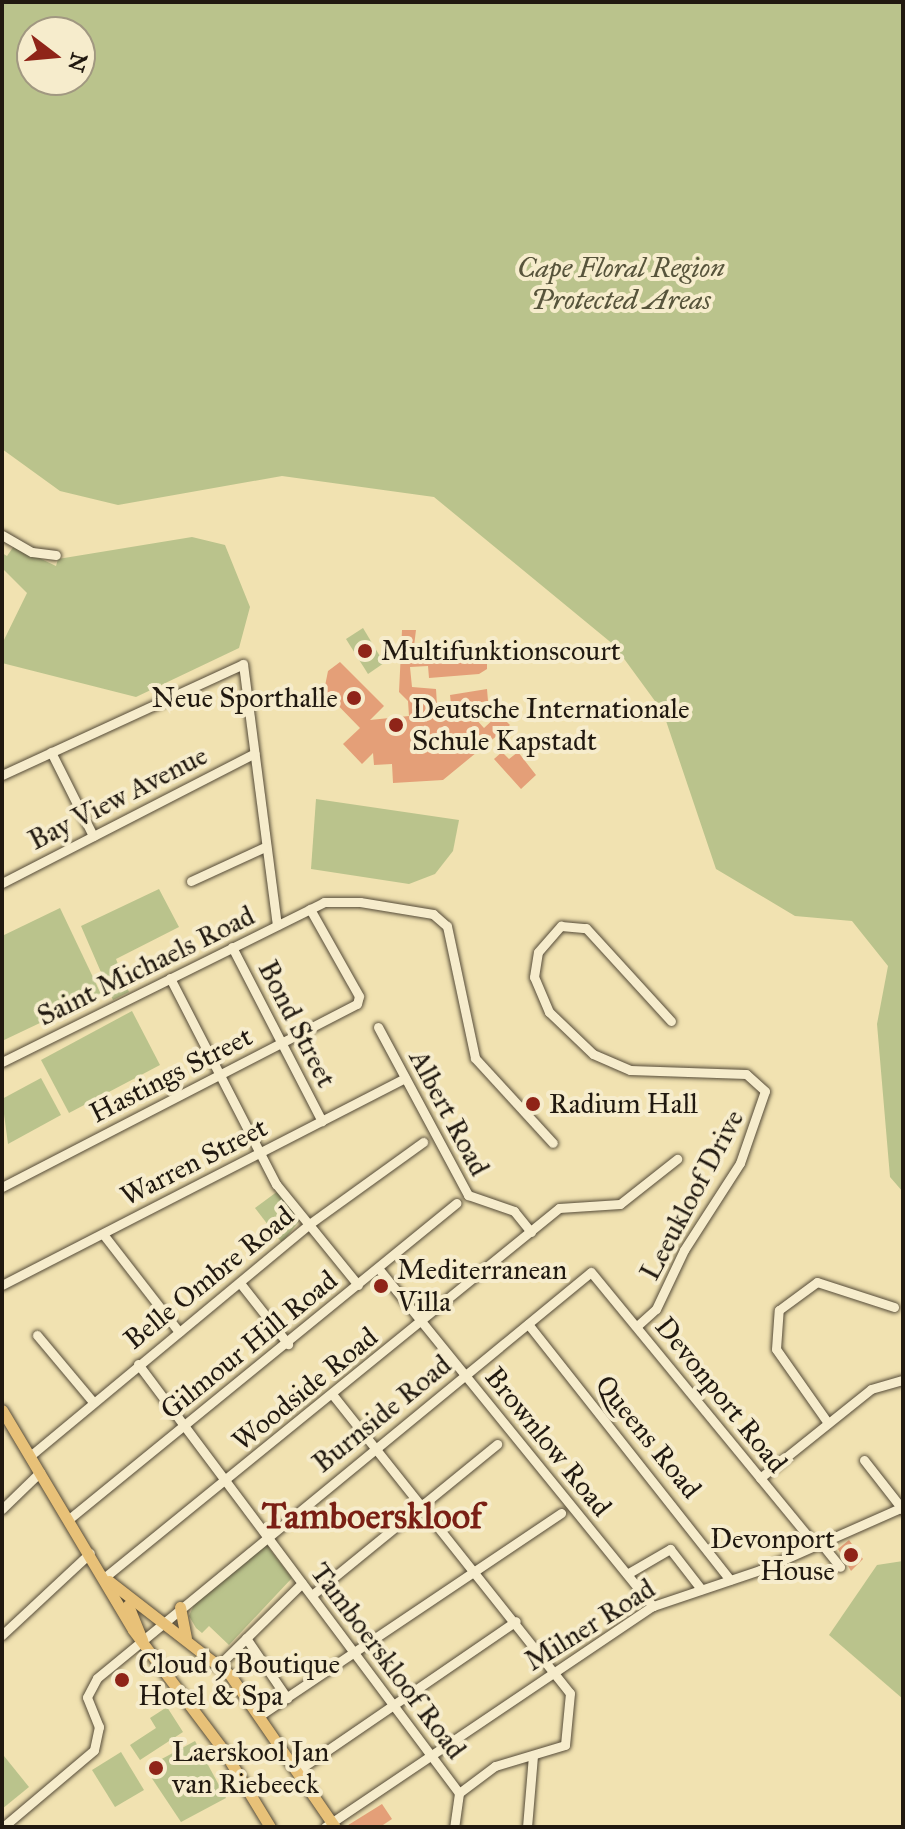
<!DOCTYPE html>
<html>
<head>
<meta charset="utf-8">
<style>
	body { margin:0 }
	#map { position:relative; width:905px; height:1829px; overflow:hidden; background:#f1e2b1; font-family:"IM FELL Great Primer",serif }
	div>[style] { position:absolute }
	.green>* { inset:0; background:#bac38c }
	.building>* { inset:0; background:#e49f78 }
	.roads { filter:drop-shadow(0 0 2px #554b38) drop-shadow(0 0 2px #554b38) }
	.minor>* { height:9px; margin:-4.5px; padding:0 4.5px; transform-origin:4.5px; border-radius:4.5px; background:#f6eccc }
	.major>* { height:11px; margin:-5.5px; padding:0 5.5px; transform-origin:5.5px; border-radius:5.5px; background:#e8c178 }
	.dots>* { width:22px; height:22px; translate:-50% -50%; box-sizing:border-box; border:4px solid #f6eccc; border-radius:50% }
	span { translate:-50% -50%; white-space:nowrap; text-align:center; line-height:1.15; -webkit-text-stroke:8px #f6eccc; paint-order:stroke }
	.park-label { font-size:28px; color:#57543b; font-style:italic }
	.poi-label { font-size:28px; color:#211910 }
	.left { translate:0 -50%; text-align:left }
	.right { translate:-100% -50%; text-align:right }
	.street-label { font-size:28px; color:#211910 }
	.district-label { font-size:36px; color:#7a1f14; font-weight:700 }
	.frame { position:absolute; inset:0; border:4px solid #211910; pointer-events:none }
	.north { position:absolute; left:16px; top:16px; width:80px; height:80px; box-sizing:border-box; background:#f6eccc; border:2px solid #a19881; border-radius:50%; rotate:106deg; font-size:22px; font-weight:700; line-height:32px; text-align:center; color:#211910 }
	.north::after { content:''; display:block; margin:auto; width:28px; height:36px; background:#8f2418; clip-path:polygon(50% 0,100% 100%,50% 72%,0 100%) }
</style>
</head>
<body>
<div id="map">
	<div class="green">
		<div style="clip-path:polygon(evenodd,2px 2px,903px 2px,903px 1192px,890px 1177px,877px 1024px,888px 966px,852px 921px,795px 916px,716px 869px,663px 712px,614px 645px,434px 497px,282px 476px,118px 505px,60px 491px,2px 449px,2px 2px,32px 32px,80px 32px,80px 80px,32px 80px,32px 32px)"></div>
		<div style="clip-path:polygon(192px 537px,225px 545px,250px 607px,239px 648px,136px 697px,2px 663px,2px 644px,27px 593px,2px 568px,2px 553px,7px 556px,14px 546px,56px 566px,58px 559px)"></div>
		<div style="clip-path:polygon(363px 628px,384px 663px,368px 674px,346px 639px)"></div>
		<div style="clip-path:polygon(316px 799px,459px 820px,453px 851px,435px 874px,409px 884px,311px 869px)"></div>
		<div style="clip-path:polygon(159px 889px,179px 927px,116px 959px,129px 992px,113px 1000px,81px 926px)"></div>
		<div style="clip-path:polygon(60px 908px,101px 994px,2px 1041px,2px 936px)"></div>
		<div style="clip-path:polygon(132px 1011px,160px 1065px,69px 1113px,41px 1060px)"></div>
		<div style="clip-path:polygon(41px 1078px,61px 1115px,8px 1144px,2px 1099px)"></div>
		<div style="clip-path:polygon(278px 1191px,300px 1220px,282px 1243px,255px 1208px)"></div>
		<div style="clip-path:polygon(266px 1544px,292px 1578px,229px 1645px,209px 1626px,202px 1633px,196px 1628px,189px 1616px,196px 1600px)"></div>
		<div style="clip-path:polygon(903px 1561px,903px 1699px,829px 1635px,877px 1565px)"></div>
		<div style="clip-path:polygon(167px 1707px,183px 1732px,140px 1760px,130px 1745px,156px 1728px,150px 1718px)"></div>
		<div style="clip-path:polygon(195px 1741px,226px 1798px,181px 1822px,145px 1768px)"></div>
		<div style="clip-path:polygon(121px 1752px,144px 1790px,115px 1807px,92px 1770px)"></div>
		<div style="clip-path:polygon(4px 1756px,29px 1787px,2px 1809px,2px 1757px)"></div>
	</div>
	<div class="building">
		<div style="clip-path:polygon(402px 630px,416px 630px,413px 654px,434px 653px,434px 661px,487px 656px,487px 669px,479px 674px,429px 678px,428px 666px,410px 667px,412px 687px,436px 689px,437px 705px,451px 704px,450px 695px,487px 689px,488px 701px,463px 705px,484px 728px,499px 714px,510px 725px,443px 780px,393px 783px,392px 764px,374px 765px,373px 753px,362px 764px,343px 744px,360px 728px,324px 691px,328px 671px,340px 662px,384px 706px,370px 720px,409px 716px,408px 701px,399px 692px)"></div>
		<div style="clip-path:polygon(502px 752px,509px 759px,518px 752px,536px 775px,521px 789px,494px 759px)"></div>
		<div style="clip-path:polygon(849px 1540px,863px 1559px,851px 1571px,838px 1549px)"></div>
		<div style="clip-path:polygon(382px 1804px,392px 1819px,380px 1827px,345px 1827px)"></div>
	</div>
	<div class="roads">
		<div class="minor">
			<div style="left:2px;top:535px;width:34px;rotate:30deg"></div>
			<div style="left:32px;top:552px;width:24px;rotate:7deg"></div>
			<div style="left:51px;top:752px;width:94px;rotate:63.4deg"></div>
			<div style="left:2px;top:775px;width:265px;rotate:-24.7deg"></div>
			<div style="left:243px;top:664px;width:263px;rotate:82.6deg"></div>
			<div style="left:191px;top:881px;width:81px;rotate:-24.7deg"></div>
			<div style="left:2px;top:883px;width:284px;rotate:-27.2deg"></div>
			<div style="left:232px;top:947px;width:196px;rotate:62.7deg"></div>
			<div style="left:170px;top:978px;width:232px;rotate:62.8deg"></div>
			<div style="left:276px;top:1184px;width:130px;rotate:50.9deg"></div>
			<div style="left:378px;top:1027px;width:191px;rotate:61.8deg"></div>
			<div style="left:468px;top:1195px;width:49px;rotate:19.2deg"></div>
			<div style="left:514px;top:1211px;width:27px;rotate:51deg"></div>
			<div style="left:2px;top:1062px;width:360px;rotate:-26.4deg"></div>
			<div style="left:324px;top:902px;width:36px"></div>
			<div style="left:360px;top:902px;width:74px;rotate:9.3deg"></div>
			<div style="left:433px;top:914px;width:18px;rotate:41deg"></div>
			<div style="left:447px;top:926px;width:135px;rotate:78deg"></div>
			<div style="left:475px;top:1058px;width:115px;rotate:47.5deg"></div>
			<div style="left:2px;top:1187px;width:399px;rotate:-27.3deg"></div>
			<div style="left:357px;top:1004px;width:8px;rotate:-76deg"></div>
			<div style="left:359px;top:996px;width:100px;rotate:-119.4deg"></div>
			<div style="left:103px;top:1234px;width:124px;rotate:52.2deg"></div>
			<div style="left:378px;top:1268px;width:436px;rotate:50.9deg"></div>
			<div style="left:240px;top:1283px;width:78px;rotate:51.8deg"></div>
			<div style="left:2px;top:1285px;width:453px;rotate:-27.2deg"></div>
			<div style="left:528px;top:1324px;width:326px;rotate:51.7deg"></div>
			<div style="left:637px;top:1326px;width:25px;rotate:-42deg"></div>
			<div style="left:656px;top:1309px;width:65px;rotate:-64.6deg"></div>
			<div style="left:684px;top:1250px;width:103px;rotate:-57.2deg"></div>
			<div style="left:740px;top:1163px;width:76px;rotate:-70.9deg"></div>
			<div style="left:765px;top:1091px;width:25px;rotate:-138deg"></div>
			<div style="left:746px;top:1074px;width:116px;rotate:-178deg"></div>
			<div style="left:630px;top:1070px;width:40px;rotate:-156.6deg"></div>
			<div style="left:593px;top:1054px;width:61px;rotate:-136.3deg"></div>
			<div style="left:549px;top:1012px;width:38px;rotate:-113deg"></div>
			<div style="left:534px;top:977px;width:25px;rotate:-81deg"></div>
			<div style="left:538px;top:952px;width:35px;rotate:-49deg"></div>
			<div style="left:561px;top:926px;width:25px;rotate:5deg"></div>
			<div style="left:586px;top:928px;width:126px;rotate:47.6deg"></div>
			<div style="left:37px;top:1335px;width:87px;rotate:50.1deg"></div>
			<div style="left:138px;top:1364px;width:536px;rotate:53.19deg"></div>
			<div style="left:332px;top:1394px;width:382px;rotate:51.5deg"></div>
			<div style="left:570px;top:1693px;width:52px;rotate:95.5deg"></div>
			<div style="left:565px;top:1745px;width:73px;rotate:163.3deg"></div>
			<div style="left:495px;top:1766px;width:45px;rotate:143.1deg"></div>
			<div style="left:459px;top:1793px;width:34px;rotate:98deg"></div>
			<div style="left:828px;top:1423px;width:90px;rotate:-125.1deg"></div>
			<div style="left:776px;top:1349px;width:39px;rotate:-86deg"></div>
			<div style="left:779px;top:1310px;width:47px;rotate:-36.4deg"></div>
			<div style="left:817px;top:1282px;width:81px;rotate:18deg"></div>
			<div style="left:30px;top:1456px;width:361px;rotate:-39.7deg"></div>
			<div style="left:308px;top:1225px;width:142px;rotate:-35.8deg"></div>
			<div style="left:864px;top:1460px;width:63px;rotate:52deg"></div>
			<div style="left:760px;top:1478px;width:142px;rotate:-38.7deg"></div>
			<div style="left:871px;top:1389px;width:33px;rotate:-16deg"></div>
			<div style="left:2px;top:1509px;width:53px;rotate:-44.2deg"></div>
			<div style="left:69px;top:1519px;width:500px;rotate:-39.2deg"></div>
			<div style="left:820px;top:1542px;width:32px;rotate:51deg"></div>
			<div style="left:627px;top:1574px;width:50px;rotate:-30.2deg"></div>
			<div style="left:670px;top:1549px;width:51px;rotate:52.2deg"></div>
			<div style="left:105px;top:1577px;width:585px;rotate:-39.1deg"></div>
			<div style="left:559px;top:1208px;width:61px;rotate:-3.8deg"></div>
			<div style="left:620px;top:1204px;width:73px;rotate:-38.3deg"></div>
			<div style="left:312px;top:1595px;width:239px;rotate:-39.2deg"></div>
			<div style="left:2px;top:1635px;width:120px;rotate:-43deg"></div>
			<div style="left:246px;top:1638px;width:73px;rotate:55.7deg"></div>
			<div style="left:220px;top:1664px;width:115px;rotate:-44.6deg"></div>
			<div style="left:259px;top:1716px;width:364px;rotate:-33.9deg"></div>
			<div style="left:297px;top:1771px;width:265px;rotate:-34.4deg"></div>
			<div style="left:3px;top:1827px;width:119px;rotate:-40.2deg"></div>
			<div style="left:94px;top:1750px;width:24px;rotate:-78deg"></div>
			<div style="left:99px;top:1727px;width:32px;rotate:-112deg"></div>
			<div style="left:87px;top:1697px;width:21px;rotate:-62deg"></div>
			<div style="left:97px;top:1678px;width:639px;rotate:-39.42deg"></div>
			<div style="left:591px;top:1272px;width:353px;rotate:50.6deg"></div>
			<div style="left:325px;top:1827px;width:396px;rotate:-34deg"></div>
			<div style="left:653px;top:1606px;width:113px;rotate:-18.6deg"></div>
			<div style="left:760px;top:1570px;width:156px;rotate:-23.8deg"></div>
			<div style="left:527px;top:1827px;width:71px;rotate:-85.2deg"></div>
		</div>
		<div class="major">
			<div style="left:2px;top:1410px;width:256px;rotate:59.2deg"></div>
			<div style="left:133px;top:1630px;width:148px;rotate:53deg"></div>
			<div style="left:222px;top:1748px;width:92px;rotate:58.7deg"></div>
			<div style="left:109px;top:1581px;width:153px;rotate:37.8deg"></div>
			<div style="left:230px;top:1675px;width:185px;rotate:55.4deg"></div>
			<div style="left:128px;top:1605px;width:38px;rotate:68deg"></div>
			<div style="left:180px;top:1607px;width:31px;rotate:79deg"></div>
		</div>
	</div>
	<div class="dots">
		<div style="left:365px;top:651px;background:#8f2418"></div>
		<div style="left:354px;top:698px;background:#8f2418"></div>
		<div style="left:396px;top:725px;background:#8f2418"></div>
		<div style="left:533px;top:1104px;background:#8f2418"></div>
		<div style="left:381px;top:1286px;background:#8f2418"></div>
		<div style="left:851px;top:1555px;background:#8f2418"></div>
		<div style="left:122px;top:1680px;background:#8f2418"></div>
		<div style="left:156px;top:1768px;background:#8f2418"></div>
	</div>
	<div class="park-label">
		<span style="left:621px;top:284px">Cape Floral Region<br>Protected Areas</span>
	</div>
	<div class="poi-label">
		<span class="left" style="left:381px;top:651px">Multifunktionscourt</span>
		<span class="right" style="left:338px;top:698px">Neue Sporthalle</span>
		<span class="left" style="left:412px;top:725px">Deutsche Internationale<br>Schule Kapstadt</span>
		<span class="left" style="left:549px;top:1104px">Radium Hall</span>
		<span class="left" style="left:397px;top:1286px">Mediterranean<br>Villa</span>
		<span class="right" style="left:835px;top:1555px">Devonport<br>House</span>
		<span class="left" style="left:138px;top:1680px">Cloud 9 Boutique<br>Hotel &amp; Spa</span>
		<span class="left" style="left:172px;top:1768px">Laerskool Jan<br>van Riebeeck</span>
	</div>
	<div class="street-label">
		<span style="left:118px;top:798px;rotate:-27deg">Bay View Avenue</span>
		<span style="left:146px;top:966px;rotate:-26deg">Saint Michaels Road</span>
		<span style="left:297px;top:1024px;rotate:63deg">Bond Street</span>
		<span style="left:171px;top:1075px;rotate:-27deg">Hastings Street</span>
		<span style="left:449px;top:1113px;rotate:62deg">Albert Road</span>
		<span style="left:194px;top:1162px;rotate:-27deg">Warren Street</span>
		<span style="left:692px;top:1195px;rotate:-62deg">Leeukloof Drive</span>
		<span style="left:209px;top:1278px;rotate:-39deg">Belle Ombre Road</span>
		<span style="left:249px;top:1345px;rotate:-39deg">Gilmour Hill Road</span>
		<span style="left:305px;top:1389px;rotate:-39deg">Woodside Road</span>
		<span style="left:721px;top:1395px;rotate:51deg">Devonport Road</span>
		<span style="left:382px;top:1414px;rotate:-39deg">Burnside Road</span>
		<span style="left:648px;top:1437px;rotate:51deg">Queens Road</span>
		<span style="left:548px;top:1442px;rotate:51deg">Brownlow Road</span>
		<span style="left:590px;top:1625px;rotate:-32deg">Milner Road</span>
		<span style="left:388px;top:1661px;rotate:53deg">Tamboerskloof Road</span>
	</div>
	<div class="district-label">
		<span style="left:372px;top:1517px">Tamboerskloof</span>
	</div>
	<div class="frame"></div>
	<div class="north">N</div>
</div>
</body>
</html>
